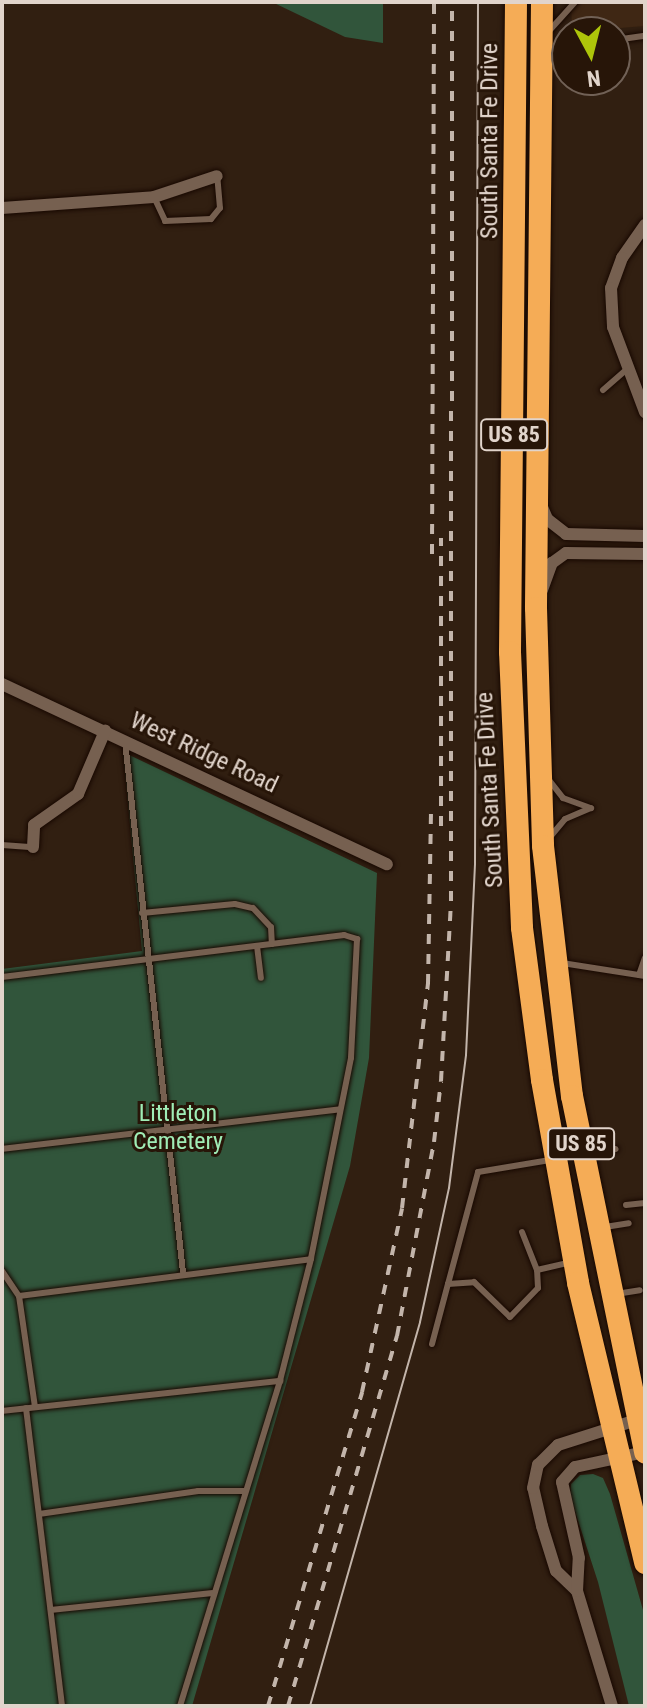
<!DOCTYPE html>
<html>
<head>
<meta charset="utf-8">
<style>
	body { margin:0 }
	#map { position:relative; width:647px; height:1708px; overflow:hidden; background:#311f11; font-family:"Roboto Condensed",sans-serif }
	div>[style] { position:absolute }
	.built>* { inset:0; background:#3f2714 }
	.green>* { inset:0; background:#31553b }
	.roads { filter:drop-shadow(0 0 2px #180800) drop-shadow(0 0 2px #180800) }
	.lane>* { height:6px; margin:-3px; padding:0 3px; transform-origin:3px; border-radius:3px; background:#766050 }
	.street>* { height:12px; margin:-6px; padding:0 6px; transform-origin:6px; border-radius:6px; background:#766050 }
	.highway>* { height:22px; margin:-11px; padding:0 11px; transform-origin:11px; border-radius:11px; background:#f5ac56 }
	.tram>* { height:2px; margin:-1px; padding:0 1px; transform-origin:1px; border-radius:1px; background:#c3b5ab }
	.rail>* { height:4px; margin-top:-2px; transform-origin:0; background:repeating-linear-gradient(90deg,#c3b5ab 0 10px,transparent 0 20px) }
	span { translate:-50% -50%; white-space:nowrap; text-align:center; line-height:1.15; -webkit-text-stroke:6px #271508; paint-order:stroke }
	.shield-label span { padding:2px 6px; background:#271508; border:2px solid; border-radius:6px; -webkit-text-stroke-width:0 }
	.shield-label { font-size:22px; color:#e1d4cb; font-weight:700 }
	.street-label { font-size:24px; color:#e1d4cb }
	.park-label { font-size:24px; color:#a0edb6 }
	.frame { position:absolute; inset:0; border:4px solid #e1d4cb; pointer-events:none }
	.north { position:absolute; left:551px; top:16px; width:80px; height:80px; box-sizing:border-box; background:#271508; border:2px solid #716156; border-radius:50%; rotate:173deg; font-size:22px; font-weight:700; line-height:32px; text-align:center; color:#e1d4cb }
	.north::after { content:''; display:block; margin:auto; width:28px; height:36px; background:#aec50a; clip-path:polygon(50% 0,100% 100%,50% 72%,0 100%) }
</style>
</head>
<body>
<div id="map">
	<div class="built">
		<div style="clip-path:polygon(571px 2px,645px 2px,645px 26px,572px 32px)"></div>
	</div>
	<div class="green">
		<div style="clip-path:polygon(272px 2px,383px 2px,383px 43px,345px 37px)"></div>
		<div style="clip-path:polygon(123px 752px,377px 873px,369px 1058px,350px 1166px,192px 1706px,2px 1706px,2px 969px,142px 951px)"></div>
		<div style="clip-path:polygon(593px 1474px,603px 1478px,610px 1494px,645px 1617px,645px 1706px,629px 1706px,598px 1582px,570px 1496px,571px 1484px,580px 1475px)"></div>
	</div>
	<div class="roads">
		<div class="lane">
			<div style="left:549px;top:31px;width:39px;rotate:-48deg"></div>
			<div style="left:615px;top:40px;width:30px;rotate:-8deg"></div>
			<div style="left:546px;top:51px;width:21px;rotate:-11deg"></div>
			<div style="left:154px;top:197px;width:26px;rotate:65deg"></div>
			<div style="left:165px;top:221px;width:46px;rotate:-2.5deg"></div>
			<div style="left:211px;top:219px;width:14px;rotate:-51deg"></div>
			<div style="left:220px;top:208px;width:32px;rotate:-95deg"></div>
			<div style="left:603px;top:390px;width:30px;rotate:-41deg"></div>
			<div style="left:125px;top:741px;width:534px;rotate:83.77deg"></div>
			<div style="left:549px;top:780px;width:23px;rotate:52deg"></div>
			<div style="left:563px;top:798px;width:30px;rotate:20deg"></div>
			<div style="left:550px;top:837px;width:23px;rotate:-50deg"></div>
			<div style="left:565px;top:819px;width:28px;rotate:-23deg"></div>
			<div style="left:2px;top:845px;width:31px;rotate:4deg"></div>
			<div style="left:142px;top:913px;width:93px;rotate:-5.5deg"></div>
			<div style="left:235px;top:904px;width:18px;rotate:13deg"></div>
			<div style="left:253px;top:908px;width:26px;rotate:47deg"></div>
			<div style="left:271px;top:927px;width:17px;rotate:87deg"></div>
			<div style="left:257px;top:946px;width:32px;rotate:83deg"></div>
			<div style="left:562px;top:963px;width:84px;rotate:8.9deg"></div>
			<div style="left:639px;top:975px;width:18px;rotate:-71deg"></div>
			<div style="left:2px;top:977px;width:345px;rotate:-7deg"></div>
			<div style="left:344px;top:935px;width:14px;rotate:17deg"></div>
			<div style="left:357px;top:939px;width:119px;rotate:92.9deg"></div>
			<div style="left:351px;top:1058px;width:205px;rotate:101.3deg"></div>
			<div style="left:311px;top:1259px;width:126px;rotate:104.3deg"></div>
			<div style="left:280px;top:1381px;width:340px;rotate:107.1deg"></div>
			<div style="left:2px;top:1149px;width:340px;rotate:-6.7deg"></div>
			<div style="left:587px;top:1154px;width:29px;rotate:-10deg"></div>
			<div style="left:626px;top:1205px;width:19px;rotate:-6deg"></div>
			<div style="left:605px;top:1227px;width:24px;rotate:-9deg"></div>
			<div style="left:522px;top:1232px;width:41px;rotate:68.5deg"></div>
			<div style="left:537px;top:1270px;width:35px;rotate:-13deg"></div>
			<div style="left:2px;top:1271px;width:30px;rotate:56deg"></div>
			<div style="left:19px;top:1296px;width:112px;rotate:81.8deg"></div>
			<div style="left:448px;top:1284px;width:116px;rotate:-75deg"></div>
			<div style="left:478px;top:1172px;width:73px;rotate:-9.5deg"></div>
			<div style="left:616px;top:1294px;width:24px;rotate:-9deg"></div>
			<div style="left:19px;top:1296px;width:294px;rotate:-7.2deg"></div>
			<div style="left:432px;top:1344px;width:62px;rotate:-75.1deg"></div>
			<div style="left:448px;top:1284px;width:26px;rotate:-4deg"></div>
			<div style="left:474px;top:1282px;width:50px;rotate:44.2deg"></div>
			<div style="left:510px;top:1317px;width:40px;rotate:-46deg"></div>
			<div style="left:538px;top:1288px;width:18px;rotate:-93deg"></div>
			<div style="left:26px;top:1408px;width:300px;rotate:83.1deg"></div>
			<div style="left:2px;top:1411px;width:280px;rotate:-6.2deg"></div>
			<div style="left:39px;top:1514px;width:161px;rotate:-8.2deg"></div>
			<div style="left:198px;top:1491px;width:47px"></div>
			<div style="left:51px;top:1610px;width:162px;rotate:-6deg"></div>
		</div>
		<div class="street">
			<div style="left:2px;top:208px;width:152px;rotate:-4.1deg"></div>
			<div style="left:154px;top:197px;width:66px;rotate:-18.4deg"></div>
			<div style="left:645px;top:225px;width:40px;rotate:124.9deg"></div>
			<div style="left:622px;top:258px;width:32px;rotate:110deg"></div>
			<div style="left:611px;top:288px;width:39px;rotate:87deg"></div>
			<div style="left:613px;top:327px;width:91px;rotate:69.4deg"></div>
			<div style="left:542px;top:507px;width:13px;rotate:67deg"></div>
			<div style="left:547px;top:519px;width:24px;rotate:38deg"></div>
			<div style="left:566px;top:534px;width:79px;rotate:1.5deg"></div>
			<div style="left:542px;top:590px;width:29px;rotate:-70deg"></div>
			<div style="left:552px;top:563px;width:17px;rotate:-36deg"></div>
			<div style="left:566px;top:553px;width:79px;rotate:0.7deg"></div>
			<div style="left:2px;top:684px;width:425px;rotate:25.1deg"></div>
			<div style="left:33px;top:847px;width:22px;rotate:-87deg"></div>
			<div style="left:34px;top:825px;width:54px;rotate:-35.2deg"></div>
			<div style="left:78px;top:794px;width:69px;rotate:-66.8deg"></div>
			<div style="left:577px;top:1591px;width:29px;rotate:-136deg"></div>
			<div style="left:556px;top:1571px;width:47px;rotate:-107.3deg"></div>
			<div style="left:542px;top:1526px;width:39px;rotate:-103deg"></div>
			<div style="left:533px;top:1488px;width:24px;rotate:-78deg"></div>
			<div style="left:538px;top:1465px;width:28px;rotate:-45deg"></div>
			<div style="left:558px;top:1445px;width:89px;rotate:-17.6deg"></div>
			<div style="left:612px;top:1706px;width:120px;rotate:-106.9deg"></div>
			<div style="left:577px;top:1591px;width:33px;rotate:-87deg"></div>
			<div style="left:579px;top:1558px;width:78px;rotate:-102.6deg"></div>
			<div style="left:562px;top:1482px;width:20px;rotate:-49deg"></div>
			<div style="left:575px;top:1467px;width:72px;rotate:-12.1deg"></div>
		</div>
		<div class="highway">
			<div style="left:516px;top:2px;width:650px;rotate:90.53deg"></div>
			<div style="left:510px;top:652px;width:276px;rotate:87.5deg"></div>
			<div style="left:522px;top:928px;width:153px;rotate:82.5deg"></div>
			<div style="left:542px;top:1080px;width:206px;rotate:79.9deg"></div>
			<div style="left:578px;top:1283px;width:288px;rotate:76.5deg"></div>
			<div style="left:542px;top:2px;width:606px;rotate:90.57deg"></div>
			<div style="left:536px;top:608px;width:238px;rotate:88.3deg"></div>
			<div style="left:543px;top:846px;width:252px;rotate:83.4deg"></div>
			<div style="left:572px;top:1096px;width:364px;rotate:78.4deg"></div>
		</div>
	</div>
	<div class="tram">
		<div style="left:310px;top:1706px;width:399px;rotate:-74deg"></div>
		<div style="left:420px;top:1322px;width:137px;rotate:-77.8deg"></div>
		<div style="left:449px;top:1188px;width:134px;rotate:-82.7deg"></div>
		<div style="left:466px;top:1055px;width:192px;rotate:-87.3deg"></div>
		<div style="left:475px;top:863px;width:861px;rotate:-89.8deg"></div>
	</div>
	<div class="rail">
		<div style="left:432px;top:554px;width:552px;rotate:-89.79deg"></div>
		<div style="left:441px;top:826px;width:288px;rotate:-90deg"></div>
		<div style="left:268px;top:1706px;width:328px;rotate:-73.3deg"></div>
		<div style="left:362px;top:1392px;width:188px;rotate:-77.7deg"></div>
		<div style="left:402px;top:1208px;width:226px;rotate:-83.4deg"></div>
		<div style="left:428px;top:984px;width:174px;rotate:-89deg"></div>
		<div style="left:288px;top:1706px;width:386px;rotate:-73.6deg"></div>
		<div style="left:397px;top:1336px;width:197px;rotate:-79.2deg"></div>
		<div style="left:434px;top:1142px;width:61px;rotate:-83.5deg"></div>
		<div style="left:441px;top:1081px;width:180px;rotate:-86.8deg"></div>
		<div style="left:451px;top:901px;width:899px;rotate:-89.94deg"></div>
	</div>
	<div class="shield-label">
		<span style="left:514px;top:435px">US 85</span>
		<span style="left:581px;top:1144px">US 85</span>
	</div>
	<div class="street-label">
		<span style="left:490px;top:141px;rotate:-90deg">South Santa Fe Drive</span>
		<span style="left:204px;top:753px;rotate:25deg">West Ridge Road</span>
		<span style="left:490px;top:790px;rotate:-93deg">South Santa Fe Drive</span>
	</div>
	<div class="park-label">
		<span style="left:178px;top:1128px">Littleton<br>Cemetery</span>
	</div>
	<div class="frame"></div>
	<div class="north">N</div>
</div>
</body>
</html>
